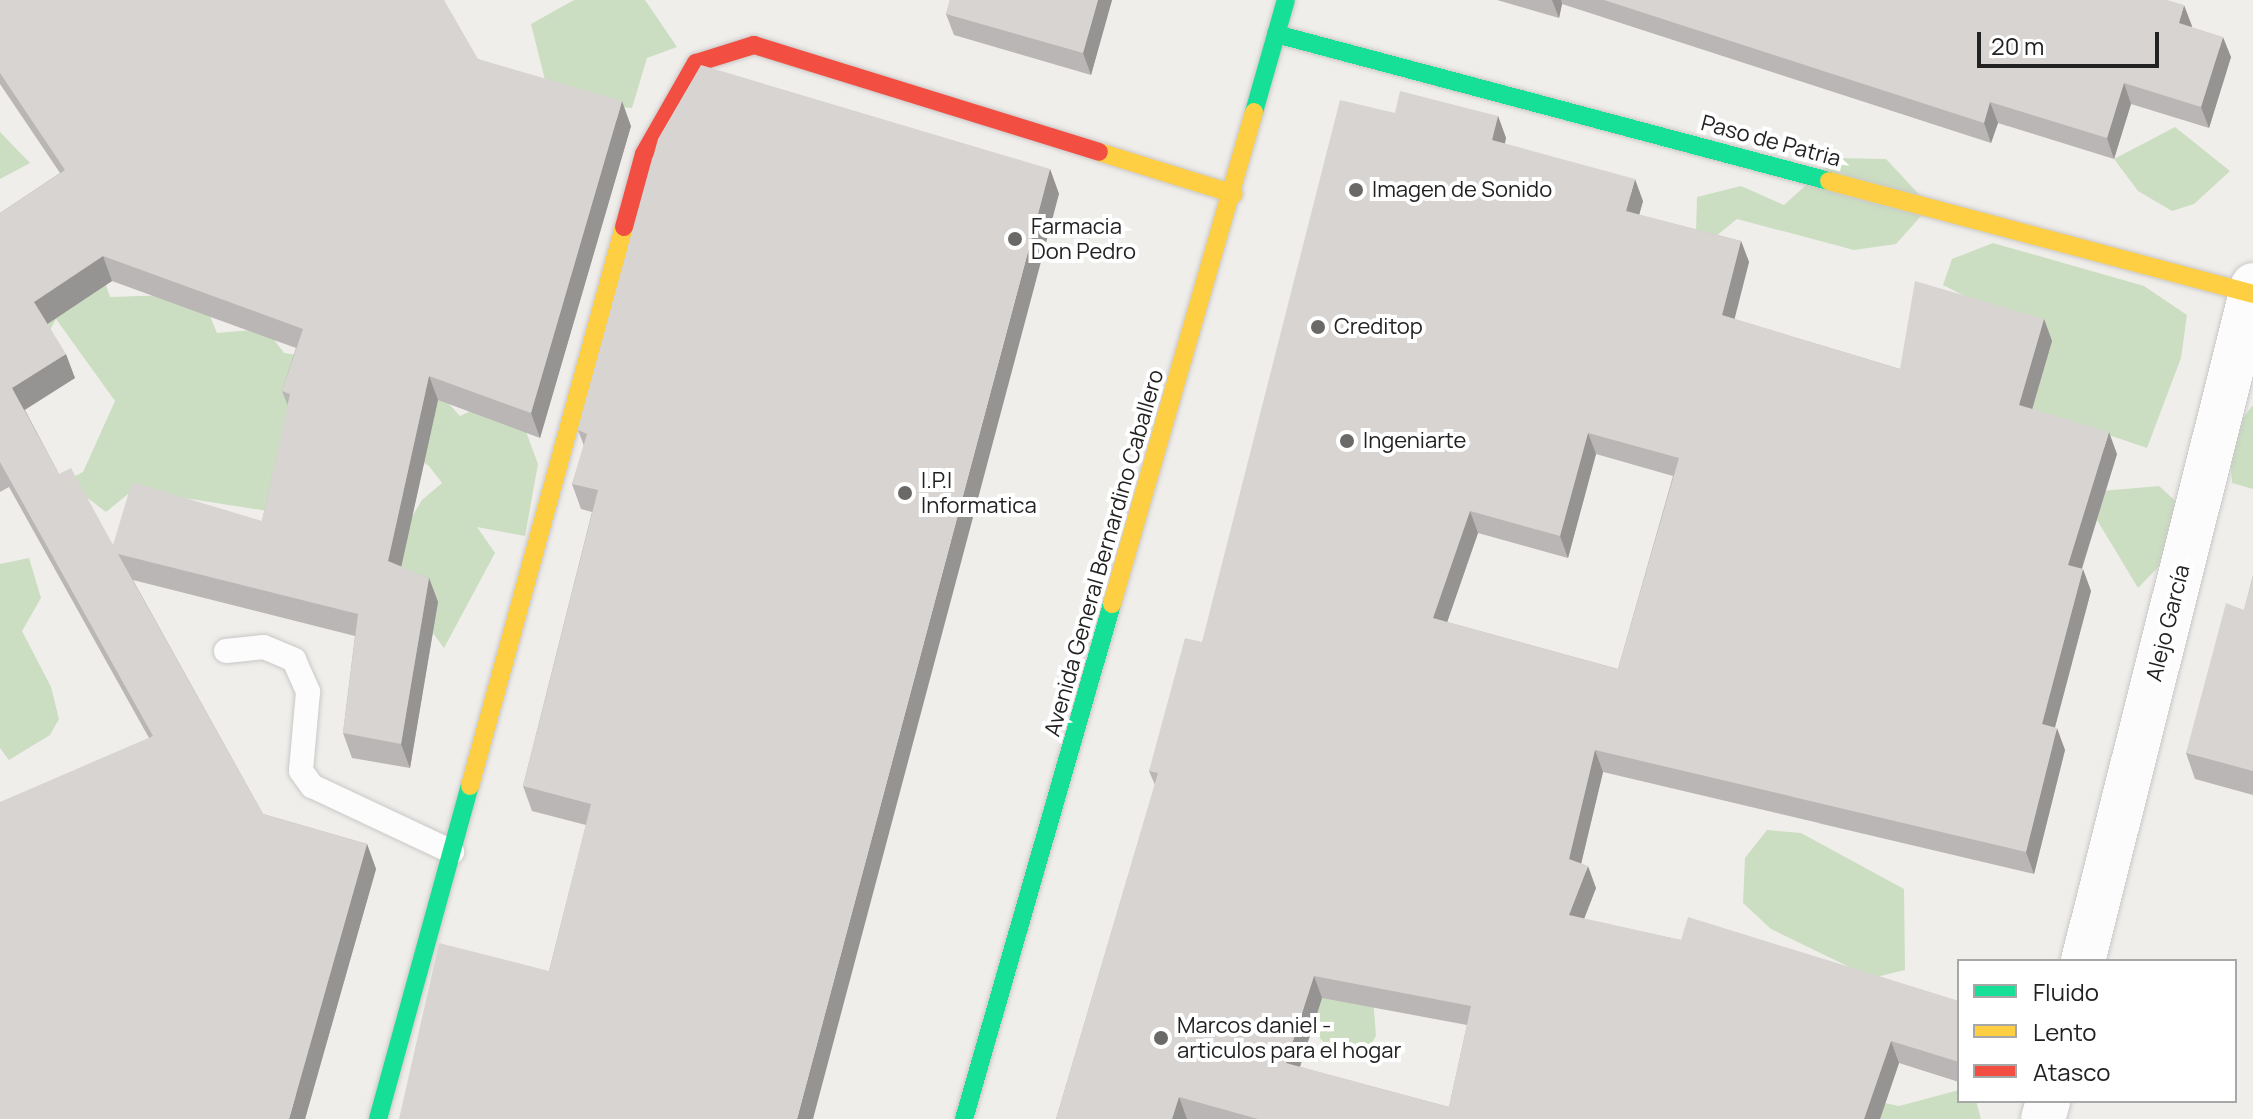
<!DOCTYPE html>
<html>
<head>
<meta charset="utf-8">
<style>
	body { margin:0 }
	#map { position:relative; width:2253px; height:1119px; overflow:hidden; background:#f0eeeb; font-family:Manrope,sans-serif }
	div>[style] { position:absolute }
	.forest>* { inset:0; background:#cbdec1 }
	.roads { filter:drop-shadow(0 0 2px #c9c8c7) drop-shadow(0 0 2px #c9c8c7) }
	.lane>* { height:24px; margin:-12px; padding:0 12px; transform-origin:12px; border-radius:12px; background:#fdfcfc }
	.street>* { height:44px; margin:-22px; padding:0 22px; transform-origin:22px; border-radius:22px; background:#fdfcfc }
	.fast>* { height:18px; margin:-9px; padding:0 9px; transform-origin:9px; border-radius:9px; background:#16e098 }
	.slow>* { height:18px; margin:-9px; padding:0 9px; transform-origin:9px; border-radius:9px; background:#ffcf43 }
	.jam>* { height:18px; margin:-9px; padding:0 9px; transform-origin:9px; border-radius:9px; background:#f24e42 }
	.wall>* { inset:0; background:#b9b6b5 }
	.shaded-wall>* { inset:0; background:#969493 }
	.building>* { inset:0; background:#d7d4d2 }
	.dots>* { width:22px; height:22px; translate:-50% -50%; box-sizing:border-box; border:4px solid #fff; border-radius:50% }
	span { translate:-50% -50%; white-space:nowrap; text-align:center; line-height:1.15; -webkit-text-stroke:8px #fff; paint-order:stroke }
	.street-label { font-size:22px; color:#222 }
	.poi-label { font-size:22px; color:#222 }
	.left { translate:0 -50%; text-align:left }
	.legend { position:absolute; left:1957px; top:959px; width:280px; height:144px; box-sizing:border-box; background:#fff; border:2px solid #a7a7a7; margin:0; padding:10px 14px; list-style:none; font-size:24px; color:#222 }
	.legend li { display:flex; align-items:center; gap:16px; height:40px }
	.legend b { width:40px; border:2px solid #a7a7a7 }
	.scale { position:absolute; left:1977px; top:32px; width:182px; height:36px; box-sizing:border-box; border:4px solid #222; border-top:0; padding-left:10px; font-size:24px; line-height:28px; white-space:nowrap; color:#222; -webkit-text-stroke:6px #fff; paint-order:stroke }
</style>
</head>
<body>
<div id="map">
	<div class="forest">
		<div style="clip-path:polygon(574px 0,645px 0,677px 47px,647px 58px,632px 108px,572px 104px,545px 80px,531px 24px)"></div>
		<div style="clip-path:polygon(2175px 127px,2230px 171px,2194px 204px,2172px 211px,2138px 191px,2114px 159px)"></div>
		<div style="clip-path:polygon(0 132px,30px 163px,0 179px)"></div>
		<div style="clip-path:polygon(1836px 158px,1886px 159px,1930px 206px,1896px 244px,1854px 250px,1737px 219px,1716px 236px,1696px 233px,1697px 197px,1741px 186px,1784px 205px)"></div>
		<div style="clip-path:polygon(1993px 243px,2144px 286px,2187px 315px,2181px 358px,2147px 448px,2032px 409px,2052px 341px,1943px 285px,1952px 259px)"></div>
		<div style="clip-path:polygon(100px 267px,110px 297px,201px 294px,217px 333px,266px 329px,284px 353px,311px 357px,289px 426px,287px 514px,133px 490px,106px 512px,65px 481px,83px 472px,115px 401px,56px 319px,49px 332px,45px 309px)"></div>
		<div style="clip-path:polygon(439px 393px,460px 416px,475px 409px,522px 421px,538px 464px,525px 536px,477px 527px,495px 553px,444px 648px,401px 590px,395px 545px,422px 500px,442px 483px,429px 466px,395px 445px)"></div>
		<div style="clip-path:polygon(2253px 405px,2253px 489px,2232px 483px,2229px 436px)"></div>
		<div style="clip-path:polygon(2159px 486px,2180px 505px,2165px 560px,2138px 588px,2097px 520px,2102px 491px)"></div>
		<div style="clip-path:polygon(29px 558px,41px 598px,22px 631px,51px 687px,59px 719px,50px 735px,9px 760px,0 748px,0 564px)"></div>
		<div style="clip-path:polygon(1767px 830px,1801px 833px,1904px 889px,1905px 970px,1872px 978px,1771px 929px,1743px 903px,1745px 858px)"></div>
		<div style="clip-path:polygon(1281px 965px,1373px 998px,1376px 1036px,1361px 1060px,1340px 1061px,1299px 1014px)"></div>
		<div style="clip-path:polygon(1704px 1065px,1899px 1106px,1959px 1090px,1959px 1101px,1976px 1101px,1981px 1119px,1697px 1119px)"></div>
	</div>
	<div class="roads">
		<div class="lane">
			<div style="left:226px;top:651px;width:38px;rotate:-6deg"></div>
			<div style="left:264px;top:647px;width:33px;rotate:23deg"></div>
			<div style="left:294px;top:660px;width:35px;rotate:66deg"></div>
			<div style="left:308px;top:692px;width:79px;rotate:95.1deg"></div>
			<div style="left:301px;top:771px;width:19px;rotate:54deg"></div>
			<div style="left:312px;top:786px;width:155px;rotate:25.2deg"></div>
		</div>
		<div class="street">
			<div style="left:2083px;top:961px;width:697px;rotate:-75.88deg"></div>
			<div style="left:2043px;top:1119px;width:19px;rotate:-74deg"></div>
		</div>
		<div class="fast">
			<div style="left:1276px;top:34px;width:572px;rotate:14.89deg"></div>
			<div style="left:1254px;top:112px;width:116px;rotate:-74.1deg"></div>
			<div style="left:378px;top:1119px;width:345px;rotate:-74.6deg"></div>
			<div style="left:964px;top:1119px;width:536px;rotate:-73.97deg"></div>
		</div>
		<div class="slow">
			<div style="left:1099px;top:152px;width:141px;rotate:17.3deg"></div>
			<div style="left:1829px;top:181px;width:439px;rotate:14.9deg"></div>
			<div style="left:1112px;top:604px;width:512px;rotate:-73.9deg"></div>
			<div style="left:470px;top:786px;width:580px;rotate:-74.6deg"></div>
		</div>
		<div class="jam">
			<div style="left:624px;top:227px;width:76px;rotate:-74.7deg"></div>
			<div style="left:644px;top:154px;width:105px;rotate:-60.3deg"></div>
			<div style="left:696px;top:63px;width:61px;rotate:-17.2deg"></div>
			<div style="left:754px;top:45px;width:361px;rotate:17.2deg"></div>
		</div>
	</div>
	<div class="wall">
		<div style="clip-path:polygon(evenodd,0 0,478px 59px,631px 126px,540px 438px,438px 400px,401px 567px,429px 578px,438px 602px,410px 768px,352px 758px,343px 733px,355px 636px,133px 580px,263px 814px,367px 844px,376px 869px,305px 1119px,149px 738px,9px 487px,0 492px,0 213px,60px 173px,0 84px,0 0,112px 281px,296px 348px,282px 391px,288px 406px,262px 521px,113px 545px,59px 474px,25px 410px,75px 378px,47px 324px,112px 281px)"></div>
		<div style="clip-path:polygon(950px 0,1112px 0,1091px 75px,954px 35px,946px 14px)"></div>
		<div style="clip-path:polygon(1497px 0,2167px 0,2191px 27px,2231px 57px,2209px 128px,2131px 104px,2114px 159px,1998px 123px,1991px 143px,1562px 4px,1559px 18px)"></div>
		<div style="clip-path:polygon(evenodd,1395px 113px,1498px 116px,1506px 138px,1505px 144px,1643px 201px,1639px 215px,1741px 241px,1749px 262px,1734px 319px,1900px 369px,2044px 319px,2052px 341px,2032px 409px,2117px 454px,2082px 569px,2091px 591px,2055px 727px,2065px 750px,2034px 874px,1603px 772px,1581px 864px,1596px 888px,1584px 919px,1959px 1001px,1959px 1082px,1899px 1063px,1880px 1119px,1056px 1119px,1155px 785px,1149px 771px,1202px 642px,1395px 113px,1596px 454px,1673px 476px,1618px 669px,1447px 622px,1478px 533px,1568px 558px,1596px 454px,1395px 113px,1322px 998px,1467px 1025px,1449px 1107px,1300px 1067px,1322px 998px)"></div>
		<div style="clip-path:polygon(1050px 169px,1059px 194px,549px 971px,586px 825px,532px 811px,523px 786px,592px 512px,581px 509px,572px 484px,584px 446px,578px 430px)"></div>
		<div style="clip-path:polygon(2253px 575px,2253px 795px,2195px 779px,2186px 753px,2244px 610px)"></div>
	</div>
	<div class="shaded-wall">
		<div style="clip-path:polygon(1098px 0,1112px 0,1091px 75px,1083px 53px)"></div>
		<div style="clip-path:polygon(1552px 0,1561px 0,1562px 4px,1559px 18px)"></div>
		<div style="clip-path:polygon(2184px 5px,2192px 26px,2186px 43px,2179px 23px)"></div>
		<div style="clip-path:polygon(2223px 37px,2231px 57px,2209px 128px,2201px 107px)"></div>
		<div style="clip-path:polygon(2124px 83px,2131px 104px,2114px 159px,2107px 138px)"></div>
		<div style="clip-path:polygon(622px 101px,631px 126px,540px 438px,531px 413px)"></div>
		<div style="clip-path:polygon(1990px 102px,1998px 123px,1991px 143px,1984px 123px)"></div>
		<div style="clip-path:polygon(1498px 116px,1506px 138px,1500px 162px,1492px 140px)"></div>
		<div style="clip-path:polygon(1050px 169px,1059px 194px,813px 1119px,797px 1119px)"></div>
		<div style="clip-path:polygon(1635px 179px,1643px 201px,1634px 233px,1626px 211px)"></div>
		<div style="clip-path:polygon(1741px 241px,1749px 262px,1730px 337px,1722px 315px)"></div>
		<div style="clip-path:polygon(103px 256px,112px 281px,43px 327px,34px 302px)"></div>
		<div style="clip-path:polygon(2044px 319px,2052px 341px,2027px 427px,2019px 405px)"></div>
		<div style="clip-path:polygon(66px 354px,75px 378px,21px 412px,12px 388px)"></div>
		<div style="clip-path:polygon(429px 376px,438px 400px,397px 586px,388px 561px)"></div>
		<div style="clip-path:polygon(2109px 432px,2117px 454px,2076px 587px,2068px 565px)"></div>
		<div style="clip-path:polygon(1588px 433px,1596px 454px,1568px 558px,1560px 536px)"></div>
		<div style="clip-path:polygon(1470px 511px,1478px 533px,1441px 640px,1433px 618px)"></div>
		<div style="clip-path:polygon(2083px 569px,2091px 591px,2050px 746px,2042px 724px)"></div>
		<div style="clip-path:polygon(429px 578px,438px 602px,410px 768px,401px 744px)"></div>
		<div style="clip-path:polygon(2057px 728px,2065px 750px,2034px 874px,2026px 852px)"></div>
		<div style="clip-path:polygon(1595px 750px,1603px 772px,1577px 881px,1569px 859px)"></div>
		<div style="clip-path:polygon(367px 844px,376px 869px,305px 1119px,289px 1119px)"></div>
		<div style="clip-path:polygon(1588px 866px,1596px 888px,1577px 937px,1569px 915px)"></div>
		<div style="clip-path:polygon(1314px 976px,1322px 998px,1294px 1085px,1286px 1063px)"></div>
		<div style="clip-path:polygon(1891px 1041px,1899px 1063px,1880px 1119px,1864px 1119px)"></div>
		<div style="clip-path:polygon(1179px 1097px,1187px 1119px,1172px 1119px)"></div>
	</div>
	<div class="building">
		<div style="clip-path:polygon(evenodd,0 0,444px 0,478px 59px,622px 101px,531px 413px,429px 376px,388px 561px,429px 578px,401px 744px,343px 733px,358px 614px,118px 554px,263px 814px,367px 844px,289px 1119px,0 1119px,0 802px,153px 736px,0 462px,0 213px,65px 170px,0 73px,0 0,103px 256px,303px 329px,282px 391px,290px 394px,262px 521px,132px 482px,113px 545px,71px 468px,59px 474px,12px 388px,66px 354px,34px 302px,103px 256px)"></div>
		<div style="clip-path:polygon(950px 0,1098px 0,1083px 53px,946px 14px)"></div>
		<div style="clip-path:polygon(1604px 0,2167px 0,2184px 5px,2179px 23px,2223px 37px,2201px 107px,2124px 83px,2107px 138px,1990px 102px,1984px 123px)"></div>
		<div style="clip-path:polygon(701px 65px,1050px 169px,797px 1119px,399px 1119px,439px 943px,549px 971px,591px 804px,523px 786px,598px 490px,572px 484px,587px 434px,578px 430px,658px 139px)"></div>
		<div style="clip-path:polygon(evenodd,1400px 91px,1498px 116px,1492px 140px,1635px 179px,1626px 211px,1741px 241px,1722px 315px,1900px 369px,1915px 281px,2044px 319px,2019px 405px,2109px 432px,2068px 565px,2083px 569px,2042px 724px,2057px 728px,2026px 852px,1595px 750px,1569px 859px,1588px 866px,1569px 915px,1681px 940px,1688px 917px,1959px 1001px,1959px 1062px,1891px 1041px,1864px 1119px,1258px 1119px,1179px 1097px,1172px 1119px,1056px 1119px,1158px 773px,1149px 771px,1185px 638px,1202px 642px,1340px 100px,1395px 113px,1400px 91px,1588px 433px,1679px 458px,1618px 669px,1433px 618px,1470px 511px,1560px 536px,1588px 433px,1400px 91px,1314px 976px,1471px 1006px,1449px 1107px,1286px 1063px,1314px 976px)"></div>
		<div style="clip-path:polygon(2253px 575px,2253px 771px,2186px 753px,2226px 603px,2244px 610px)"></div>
	</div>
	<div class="dots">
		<div style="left:1356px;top:190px;background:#6a6968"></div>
		<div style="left:1015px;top:239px;background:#6a6968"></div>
		<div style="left:1318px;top:327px;background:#6a6968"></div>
		<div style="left:1347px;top:441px;background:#6a6968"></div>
		<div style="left:905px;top:493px;background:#6a6968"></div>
		<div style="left:1161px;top:1038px;background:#6a6968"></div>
	</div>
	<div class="street-label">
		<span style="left:1771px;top:141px;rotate:15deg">Paso de Patria</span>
		<span style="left:1104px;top:553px;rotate:-74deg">Avenida General Bernardino Caballero</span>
		<span style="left:2168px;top:623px;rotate:-76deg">Alejo García</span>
	</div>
	<div class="poi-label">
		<span class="left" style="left:1372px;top:190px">Imagen de Sonido</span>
		<span class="left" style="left:1031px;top:239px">Farmacia<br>Don Pedro</span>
		<span class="left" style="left:1334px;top:327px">Creditop</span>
		<span class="left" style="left:1363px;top:441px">Ingeniarte</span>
		<span class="left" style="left:921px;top:493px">I.P.I<br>Informatica</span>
		<span class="left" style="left:1177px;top:1038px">Marcos daniel -<br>articulos para el hogar</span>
	</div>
	<ul class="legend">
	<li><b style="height:10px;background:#16e098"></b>Fluido</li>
	<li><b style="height:10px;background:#ffcf43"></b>Lento</li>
	<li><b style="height:10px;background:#f24e42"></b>Atasco</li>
	</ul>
	<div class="scale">20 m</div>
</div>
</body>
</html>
